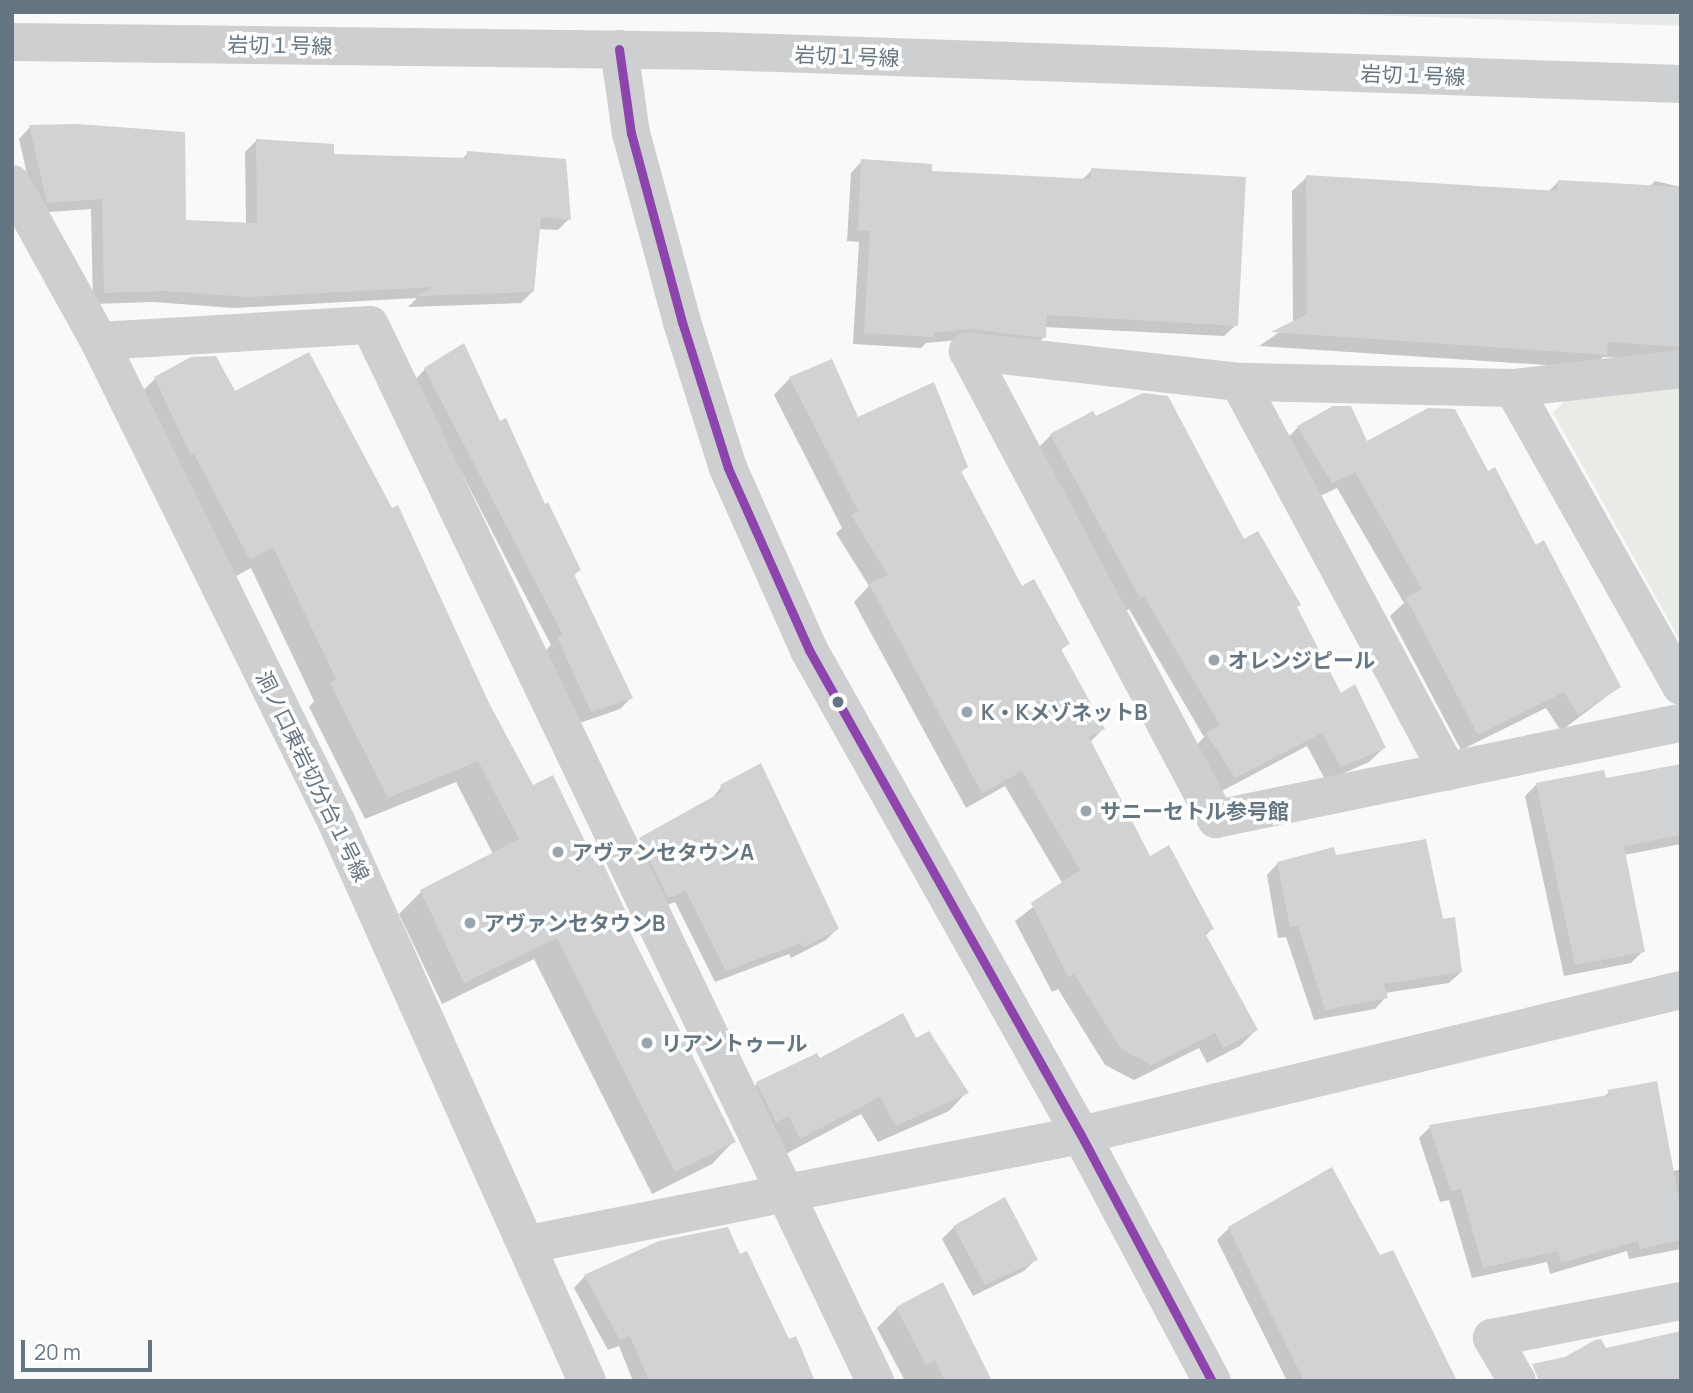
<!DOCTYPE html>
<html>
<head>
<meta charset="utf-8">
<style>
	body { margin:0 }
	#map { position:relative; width:1693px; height:1393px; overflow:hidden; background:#f9f9f9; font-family:Manrope,"Noto Sans JP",sans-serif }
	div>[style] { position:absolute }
	.built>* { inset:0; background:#e8e9e9 }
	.green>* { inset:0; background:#e8ebe6 }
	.shadow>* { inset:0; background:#0003 }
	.building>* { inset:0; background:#d0d2d3 }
	.minor>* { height:38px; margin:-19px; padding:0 19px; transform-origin:19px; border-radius:19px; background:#cecfd0 }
	.bus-1>* { height:9px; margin:-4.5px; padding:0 4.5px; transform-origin:4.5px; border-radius:4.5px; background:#8e44ad }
	.dots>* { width:19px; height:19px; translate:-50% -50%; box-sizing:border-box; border:4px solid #fff; border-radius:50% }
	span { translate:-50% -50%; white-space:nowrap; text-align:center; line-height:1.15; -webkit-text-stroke:7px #fff; paint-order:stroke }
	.street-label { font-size:21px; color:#657683 }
	.poi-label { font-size:21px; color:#657683; font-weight:700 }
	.left { translate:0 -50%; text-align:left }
	.frame { position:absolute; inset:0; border:14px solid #657683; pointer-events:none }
	.scale { position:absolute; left:21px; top:1340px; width:131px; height:32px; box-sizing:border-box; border:4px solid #657683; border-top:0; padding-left:9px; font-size:21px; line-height:24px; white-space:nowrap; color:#657683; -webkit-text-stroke:5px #fff; paint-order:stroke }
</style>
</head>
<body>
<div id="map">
	<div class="built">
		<div style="clip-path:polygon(1285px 12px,1681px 12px,1681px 26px)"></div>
	</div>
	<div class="green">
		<div style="clip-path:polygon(1578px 387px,1681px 387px,1681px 642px,1553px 413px)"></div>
	</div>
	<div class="shadow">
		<div style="clip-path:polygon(30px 127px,184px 222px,246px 224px,245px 152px,256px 141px,332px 155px,461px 160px,468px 153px,569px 219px,558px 230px,538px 229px,533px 291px,521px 303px,408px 307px,417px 298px,234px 308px,153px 302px,93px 304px,91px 209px,36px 213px,19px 139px)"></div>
		<div style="clip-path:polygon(862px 161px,930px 172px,1082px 180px,1092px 170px,1236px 325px,1224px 336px,1044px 327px,1044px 337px,1032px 349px,958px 340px,926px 343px,921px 348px,853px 344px,859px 242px,847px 241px,851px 173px)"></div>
		<div style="clip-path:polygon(1307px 177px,1548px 192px,1559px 181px,1649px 187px,1655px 181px,1681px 187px,1681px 361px,1603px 357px,1591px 368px,1259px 346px,1293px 323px,1292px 191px)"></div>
		<div style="clip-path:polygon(425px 369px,499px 424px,579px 570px,573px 576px,631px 698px,620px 709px,580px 723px,546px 650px,551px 645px,414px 381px)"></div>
		<div style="clip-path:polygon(790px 378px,857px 419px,966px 467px,960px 473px,1021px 589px,1068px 643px,1060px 651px,1103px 729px,1090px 742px,1149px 859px,1212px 929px,1205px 936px,1256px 1030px,1240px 1046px,1207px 1063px,1199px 1048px,1134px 1080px,1105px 1065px,1058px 989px,1052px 992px,1015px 921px,1063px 884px,1005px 786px,966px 808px,854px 602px,869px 586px,836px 533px,842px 528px,774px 395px)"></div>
		<div style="clip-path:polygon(155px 379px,234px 394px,488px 704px,532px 787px,595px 865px,625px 913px,621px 918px,734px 1141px,712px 1164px,652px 1194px,534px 959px,442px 1004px,399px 914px,422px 891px,493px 854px,456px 782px,365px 819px,309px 707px,314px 701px,251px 568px,227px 581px,132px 401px)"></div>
		<div style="clip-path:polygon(1092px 413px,1243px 541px,1296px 608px,1341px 695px,1384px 748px,1369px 762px,1326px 781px,1307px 746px,1220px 792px,1193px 749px,1204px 737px,1129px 609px,1124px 612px,1036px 450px,1051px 435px)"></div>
		<div style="clip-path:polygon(1298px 427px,1487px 474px,1619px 687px,1561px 731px,1546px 708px,1461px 750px,1390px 616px,1404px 603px,1337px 488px,1314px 499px,1282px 444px)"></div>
		<div style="clip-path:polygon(1681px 766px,1681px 844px,1624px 855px,1643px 951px,1631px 963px,1564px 976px,1525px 796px,1536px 785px,1605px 780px)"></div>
		<div style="clip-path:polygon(721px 787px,837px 929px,826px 940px,791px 958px,789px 954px,715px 982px,675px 902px,657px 909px,629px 851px,641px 839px,711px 800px)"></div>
		<div style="clip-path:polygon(1334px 857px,1442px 921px,1461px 972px,1449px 983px,1385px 993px,1386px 997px,1375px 1009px,1314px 1020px,1286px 937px,1278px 938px,1267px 875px,1278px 863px)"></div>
		<div style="clip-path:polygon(915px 1041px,966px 1093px,949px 1111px,878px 1142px,861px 1114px,782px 1156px,740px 1101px,757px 1084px)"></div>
		<div style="clip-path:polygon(1609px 1092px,1674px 1171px,1681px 1169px,1681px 1249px,1629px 1259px,1627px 1251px,1550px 1274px,1547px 1262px,1472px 1278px,1449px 1200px,1440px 1202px,1419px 1138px,1430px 1127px,1603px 1098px)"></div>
		<div style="clip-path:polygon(1332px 1170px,1379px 1257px,1392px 1252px,1455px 1381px,1287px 1381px,1217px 1240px,1229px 1228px)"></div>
		<div style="clip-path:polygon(954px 1227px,1035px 1260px,1024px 1271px,973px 1296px,942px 1239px)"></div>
		<div style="clip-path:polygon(660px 1242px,740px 1256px,813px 1381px,633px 1381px,619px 1346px,608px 1350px,574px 1288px,585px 1276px)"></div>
		<div style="clip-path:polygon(897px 1308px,990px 1381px,905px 1381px,877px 1328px)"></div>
	</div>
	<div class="building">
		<div style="clip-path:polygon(77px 124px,185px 132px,186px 220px,257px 223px,256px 139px,334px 144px,334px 154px,467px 158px,467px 151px,566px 159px,571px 220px,541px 217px,534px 292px,416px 296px,434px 287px,247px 297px,165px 291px,104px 293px,102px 199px,47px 203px,29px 125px)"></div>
		<div style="clip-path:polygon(861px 159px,932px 164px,932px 171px,1091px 179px,1091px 168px,1246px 177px,1238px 326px,1047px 315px,1046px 338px,970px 329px,934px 333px,934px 337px,864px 333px,870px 231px,858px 230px)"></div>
		<div style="clip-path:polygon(1306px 175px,1557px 191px,1558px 180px,1681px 187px,1681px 347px,1608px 342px,1607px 355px,1271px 332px,1307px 314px)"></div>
		<div style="clip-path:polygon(464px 343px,500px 421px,506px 418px,545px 504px,548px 502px,581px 570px,574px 574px,633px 698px,591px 712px,557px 637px,563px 635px,424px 368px)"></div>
		<div style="clip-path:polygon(309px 352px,392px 508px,398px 505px,489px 703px,533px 785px,553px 775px,595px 862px,601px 859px,627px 914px,622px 916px,736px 1142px,675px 1172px,557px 938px,464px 983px,420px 890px,519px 839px,478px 761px,388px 798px,330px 683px,336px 679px,273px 547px,250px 560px,194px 454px,191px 456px,154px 377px,191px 357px,216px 356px,235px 391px)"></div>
		<div style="clip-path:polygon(832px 359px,858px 417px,934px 382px,968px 467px,961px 471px,1022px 586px,1034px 579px,1070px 644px,1061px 649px,1105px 729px,1089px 737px,1150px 856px,1169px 845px,1214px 929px,1205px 933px,1258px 1030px,1223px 1048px,1215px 1033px,1151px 1065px,1121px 1049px,1074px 974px,1068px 977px,1031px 903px,1080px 870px,1022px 771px,982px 793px,869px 584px,888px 575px,851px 515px,858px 511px,789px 377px)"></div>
		<div style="clip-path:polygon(1143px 393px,1168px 396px,1244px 539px,1258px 531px,1301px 605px,1297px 607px,1341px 693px,1355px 684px,1386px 748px,1341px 767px,1322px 733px,1235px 778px,1206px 733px,1220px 725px,1144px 596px,1140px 598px,1050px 434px,1093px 411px,1096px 416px)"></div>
		<div style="clip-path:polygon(1333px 406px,1351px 406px,1367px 441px,1428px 408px,1455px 409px,1488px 471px,1495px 467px,1536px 545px,1544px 540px,1621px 687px,1578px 715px,1564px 692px,1478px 735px,1406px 598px,1422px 589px,1355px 472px,1332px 483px,1297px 426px)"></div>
		<div style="clip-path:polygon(761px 763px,839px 929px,803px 948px,801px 943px,726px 971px,686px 891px,668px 898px,639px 838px,723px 791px,720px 785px)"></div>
		<div style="clip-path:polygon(1681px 764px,1681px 835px,1624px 846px,1645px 952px,1575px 965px,1536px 783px,1604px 770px,1606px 778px)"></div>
		<div style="clip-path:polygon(1426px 839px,1443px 919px,1455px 917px,1462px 972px,1384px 984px,1388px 998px,1325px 1010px,1298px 926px,1290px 927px,1277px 862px,1334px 847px,1336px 855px)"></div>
		<div style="clip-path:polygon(903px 1013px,916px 1038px,929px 1031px,969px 1093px,896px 1126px,880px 1097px,800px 1139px,789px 1116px,776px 1122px,756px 1082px,817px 1053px,820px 1058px)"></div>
		<div style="clip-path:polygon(1657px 1081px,1681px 1210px,1681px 1240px,1640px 1249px,1638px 1241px,1561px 1263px,1558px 1251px,1483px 1268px,1461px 1189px,1451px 1191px,1429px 1125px,1609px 1095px,1608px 1090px)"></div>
		<div style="clip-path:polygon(1332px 1167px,1380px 1255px,1393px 1250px,1457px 1381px,1304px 1381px,1228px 1227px)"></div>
		<div style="clip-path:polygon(1005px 1197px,1038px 1260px,985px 1285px,953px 1226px)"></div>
		<div style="clip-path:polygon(728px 1227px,740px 1254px,747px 1251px,789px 1339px,796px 1336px,815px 1381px,649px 1381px,630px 1336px,620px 1340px,584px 1275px,659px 1241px)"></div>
		<div style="clip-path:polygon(943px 1282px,992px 1381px,945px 1381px,935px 1360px,926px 1365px,896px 1307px)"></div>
		<div style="clip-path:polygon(1681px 1331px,1681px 1381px,1539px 1381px,1532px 1364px,1565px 1357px,1595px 1340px,1601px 1339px,1606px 1348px)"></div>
	</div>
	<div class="minor">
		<div style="left:12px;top:42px;width:704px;rotate:0.73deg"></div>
		<div style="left:716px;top:51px;width:966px;rotate:1.96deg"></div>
		<div style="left:619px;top:49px;width:85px;rotate:81.9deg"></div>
		<div style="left:631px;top:133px;width:196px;rotate:74.9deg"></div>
		<div style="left:682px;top:322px;width:153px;rotate:72.5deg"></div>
		<div style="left:728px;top:468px;width:199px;rotate:66deg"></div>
		<div style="left:809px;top:650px;width:556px;rotate:60.72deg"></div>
		<div style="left:1081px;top:1135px;width:279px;rotate:62deg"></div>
		<div style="left:12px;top:184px;width:179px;rotate:61deg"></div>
		<div style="left:99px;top:341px;width:535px;rotate:63.72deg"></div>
		<div style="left:336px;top:821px;width:614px;rotate:65.86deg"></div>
		<div style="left:99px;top:341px;width:271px;rotate:-3.4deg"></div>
		<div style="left:370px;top:325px;width:1171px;rotate:64.44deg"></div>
		<div style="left:1681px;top:369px;width:169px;rotate:173.5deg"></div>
		<div style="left:1513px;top:388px;width:274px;rotate:-178.7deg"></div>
		<div style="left:1239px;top:382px;width:273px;rotate:-173.5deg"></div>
		<div style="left:968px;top:351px;width:530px;rotate:62.08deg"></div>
		<div style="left:1216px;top:819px;width:475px;rotate:-11.7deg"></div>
		<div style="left:1239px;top:382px;width:442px;rotate:61.8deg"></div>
		<div style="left:1513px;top:388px;width:342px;rotate:60.6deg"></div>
		<div style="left:529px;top:1244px;width:563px;rotate:-11.17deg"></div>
		<div style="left:1081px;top:1135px;width:617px;rotate:-13.59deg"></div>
		<div style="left:1517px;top:1381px;width:50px;rotate:-120.2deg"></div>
		<div style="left:1492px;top:1338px;width:193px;rotate:-11.1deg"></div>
	</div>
	<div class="bus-1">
		<div style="left:619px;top:49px;width:85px;rotate:81.9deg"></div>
		<div style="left:631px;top:133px;width:196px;rotate:74.9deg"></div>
		<div style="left:682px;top:322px;width:153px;rotate:72.5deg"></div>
		<div style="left:728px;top:468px;width:199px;rotate:66deg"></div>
		<div style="left:809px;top:650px;width:556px;rotate:60.72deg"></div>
		<div style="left:1081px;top:1135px;width:279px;rotate:62deg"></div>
	</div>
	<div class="dots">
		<div style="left:1214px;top:660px;background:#99a4ac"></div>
		<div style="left:838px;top:702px;background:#657683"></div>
		<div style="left:967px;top:712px;background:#99a4ac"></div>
		<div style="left:1086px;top:811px;background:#99a4ac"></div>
		<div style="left:558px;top:852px;background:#99a4ac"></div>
		<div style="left:470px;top:923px;background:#99a4ac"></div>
		<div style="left:647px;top:1043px;background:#99a4ac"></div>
	</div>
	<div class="street-label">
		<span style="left:280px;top:45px;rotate:1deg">岩切１号線</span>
		<span style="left:847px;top:56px;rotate:2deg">岩切１号線</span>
		<span style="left:1413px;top:75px;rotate:2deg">岩切１号線</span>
		<span style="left:313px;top:776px;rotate:64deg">洞ノ口東岩切分台１号線</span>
	</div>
	<div class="poi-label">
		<span class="left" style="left:1228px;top:660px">オレンジピール</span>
		<span class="left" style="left:981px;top:712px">K・KメゾネットB</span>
		<span class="left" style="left:1100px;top:811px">サニーセトル参号館</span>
		<span class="left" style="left:572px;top:852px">アヴァンセタウンA</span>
		<span class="left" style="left:484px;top:923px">アヴァンセタウンB</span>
		<span class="left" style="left:661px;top:1043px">リアントゥール</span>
	</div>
	<div class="frame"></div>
	<div class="scale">20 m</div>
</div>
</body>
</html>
